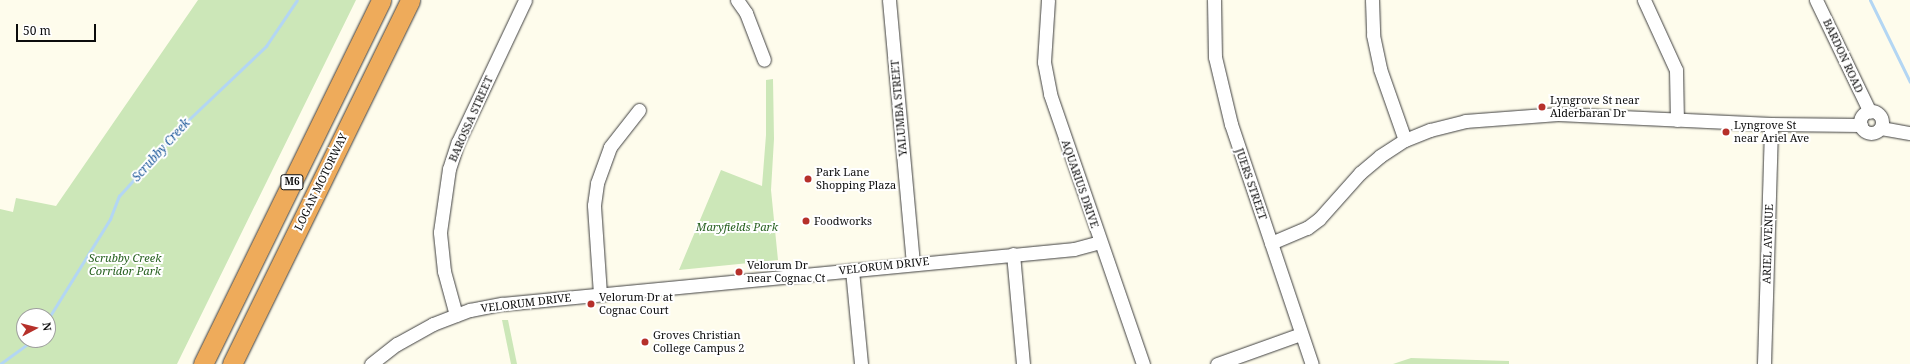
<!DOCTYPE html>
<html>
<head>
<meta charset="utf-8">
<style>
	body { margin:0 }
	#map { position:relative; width:1910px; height:364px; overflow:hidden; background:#fefcec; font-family:"Noto Serif",serif }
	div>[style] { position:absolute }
	.green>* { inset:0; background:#cce7b8 }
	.stream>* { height:3px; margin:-1.5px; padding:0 1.5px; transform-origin:1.5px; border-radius:1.5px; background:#b3d6f3 }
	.roads { filter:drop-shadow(0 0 1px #3f3f3f) drop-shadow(0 0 1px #3f3f3f) }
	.minor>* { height:13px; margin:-6.5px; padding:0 6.5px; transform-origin:6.5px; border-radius:6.5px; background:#fff }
	.minor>.ring { margin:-6.5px; padding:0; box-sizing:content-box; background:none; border:13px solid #fff; border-radius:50% }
	.highway>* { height:19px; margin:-9.5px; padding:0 9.5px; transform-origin:9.5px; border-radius:9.5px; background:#eeab5b }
	.dots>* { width:11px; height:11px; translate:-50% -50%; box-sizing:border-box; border:2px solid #fff; border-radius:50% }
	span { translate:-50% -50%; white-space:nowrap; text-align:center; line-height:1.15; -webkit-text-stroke:4px #fff; paint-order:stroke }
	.shield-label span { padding:1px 3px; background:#fff; border:1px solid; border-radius:3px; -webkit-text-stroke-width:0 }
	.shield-label { font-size:10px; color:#0c0c0c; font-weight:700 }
	.street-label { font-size:11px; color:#0c0c0c }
	.poi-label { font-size:11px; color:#0c0c0c }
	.left { translate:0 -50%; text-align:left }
	.park-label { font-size:11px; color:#276120; font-style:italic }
	.water-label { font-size:12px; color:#1b5799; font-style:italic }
	.north { position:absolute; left:16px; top:308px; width:40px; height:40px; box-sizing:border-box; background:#fff; border:1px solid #9e9e9e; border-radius:50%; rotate:83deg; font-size:11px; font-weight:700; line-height:16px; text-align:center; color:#0c0c0c }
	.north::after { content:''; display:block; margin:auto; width:14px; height:18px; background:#b6302a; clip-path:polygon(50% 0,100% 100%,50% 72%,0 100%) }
	.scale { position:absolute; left:16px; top:24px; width:80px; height:18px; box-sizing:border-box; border:2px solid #0c0c0c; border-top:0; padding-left:5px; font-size:12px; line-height:14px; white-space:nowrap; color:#0c0c0c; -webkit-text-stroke:3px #fff; paint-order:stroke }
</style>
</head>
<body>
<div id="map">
	<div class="green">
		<div style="clip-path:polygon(evenodd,198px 0,356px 0,177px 364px,0 364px,0 209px,13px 212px,16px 198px,56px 206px,198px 0,24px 316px,48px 316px,48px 340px,24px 340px,24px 316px)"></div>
		<div style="clip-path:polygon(773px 79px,774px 139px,771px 190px,778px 260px,679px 270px,721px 170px,762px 186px,766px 135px,766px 80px)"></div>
		<div style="clip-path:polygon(502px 320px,508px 320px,517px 364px,511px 364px)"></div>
		<div style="clip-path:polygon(1411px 358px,1509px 361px,1509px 364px,1393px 364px)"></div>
	</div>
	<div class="stream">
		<div style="left:1870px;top:0;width:91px;rotate:64deg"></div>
		<div style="left:48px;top:319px;width:118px;rotate:-58.2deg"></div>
		<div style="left:110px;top:219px;width:25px;rotate:-69deg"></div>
		<div style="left:119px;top:196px;width:98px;rotate:-47.9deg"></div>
		<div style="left:185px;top:123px;width:112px;rotate:-43.5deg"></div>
		<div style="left:266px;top:46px;width:55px;rotate:-56deg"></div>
		<div style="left:0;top:364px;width:41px;rotate:-36deg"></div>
	</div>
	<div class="roads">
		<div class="minor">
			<div style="left:737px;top:0;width:16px;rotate:55deg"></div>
			<div style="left:746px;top:13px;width:50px;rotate:69deg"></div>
			<div style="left:889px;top:0;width:264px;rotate:84.8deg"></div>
			<div style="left:1048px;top:0;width:62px;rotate:93.7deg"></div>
			<div style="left:1044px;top:62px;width:33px;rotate:79deg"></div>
			<div style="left:1050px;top:94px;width:286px;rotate:71deg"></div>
			<div style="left:1214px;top:0;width:57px;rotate:89deg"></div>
			<div style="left:1215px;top:57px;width:69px;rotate:76.6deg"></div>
			<div style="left:1231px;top:124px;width:253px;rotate:71.4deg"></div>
			<div style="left:1372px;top:0;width:35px;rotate:88deg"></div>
			<div style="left:1373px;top:35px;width:35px;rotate:78deg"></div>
			<div style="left:1380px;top:69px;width:75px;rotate:70.6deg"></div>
			<div style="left:1644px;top:0;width:77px;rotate:65.4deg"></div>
			<div style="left:1676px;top:70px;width:50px;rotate:88.9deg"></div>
			<div style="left:1816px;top:0;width:124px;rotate:64.3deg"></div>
			<div class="ring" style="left:1860px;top:111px;width:9px;height:9px"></div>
			<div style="left:1881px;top:128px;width:29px;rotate:10deg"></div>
			<div style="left:1271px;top:243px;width:39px;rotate:-23deg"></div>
			<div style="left:1307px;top:228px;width:15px;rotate:-37deg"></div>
			<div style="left:1319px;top:219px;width:62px;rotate:-48.3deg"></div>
			<div style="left:1360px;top:173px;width:26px;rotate:-40deg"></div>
			<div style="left:1380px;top:156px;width:30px;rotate:-33deg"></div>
			<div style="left:1405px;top:140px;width:27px;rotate:-22deg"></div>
			<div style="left:1430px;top:130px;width:36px;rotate:-14deg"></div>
			<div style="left:1465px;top:121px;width:93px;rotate:-4.3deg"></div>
			<div style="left:1558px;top:114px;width:213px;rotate:2.7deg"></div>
			<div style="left:1771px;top:124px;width:90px;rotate:0.6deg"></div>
			<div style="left:1013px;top:254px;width:110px;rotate:84.8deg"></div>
			<div style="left:852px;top:270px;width:94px;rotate:84.5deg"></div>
			<div style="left:600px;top:294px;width:89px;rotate:-93.9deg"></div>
			<div style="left:594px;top:205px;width:22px;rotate:-82deg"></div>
			<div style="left:597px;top:183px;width:38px;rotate:-70deg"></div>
			<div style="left:610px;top:147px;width:47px;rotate:-51.9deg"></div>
			<div style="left:456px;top:315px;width:46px;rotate:-105.3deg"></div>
			<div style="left:444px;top:271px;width:39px;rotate:-96deg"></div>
			<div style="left:440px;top:232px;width:64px;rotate:-81.9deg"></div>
			<div style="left:449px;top:169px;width:28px;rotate:-72deg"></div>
			<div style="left:458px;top:142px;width:157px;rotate:-64.7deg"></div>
			<div style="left:371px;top:364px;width:33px;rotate:-38deg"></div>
			<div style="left:397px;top:344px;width:41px;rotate:-29.1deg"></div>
			<div style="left:433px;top:324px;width:40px;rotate:-21deg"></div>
			<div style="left:470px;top:310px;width:33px;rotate:-11deg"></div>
			<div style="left:502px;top:304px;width:575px;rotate:-5.49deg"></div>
			<div style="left:1074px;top:249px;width:27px;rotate:-15deg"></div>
			<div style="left:1217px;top:364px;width:89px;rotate:-19.7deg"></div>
			<div style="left:1764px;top:364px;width:240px;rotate:-88.3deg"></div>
		</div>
		<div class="highway">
			<div style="left:203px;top:364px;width:405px;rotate:-63.9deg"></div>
			<div style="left:232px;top:364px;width:405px;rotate:-63.9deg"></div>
		</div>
	</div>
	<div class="dots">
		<div style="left:1542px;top:107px;background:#b6302a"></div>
		<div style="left:1726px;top:132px;background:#b6302a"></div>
		<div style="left:808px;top:179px;background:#b6302a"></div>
		<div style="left:806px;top:221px;background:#b6302a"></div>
		<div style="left:739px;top:272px;background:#b6302a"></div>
		<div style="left:591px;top:304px;background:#b6302a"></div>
		<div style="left:645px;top:342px;background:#b6302a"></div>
	</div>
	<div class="shield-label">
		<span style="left:292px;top:182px">M6</span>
	</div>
	<div class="street-label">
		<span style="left:1843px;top:56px;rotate:65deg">BARDON ROAD</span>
		<span style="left:899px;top:108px;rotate:-95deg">YALUMBA STREET</span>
		<span style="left:471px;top:119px;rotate:-66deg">BAROSSA STREET</span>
		<span style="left:321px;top:182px;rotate:-64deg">LOGAN MOTORWAY</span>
		<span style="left:1080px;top:184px;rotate:71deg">AQUARIUS DRIVE</span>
		<span style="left:1251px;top:184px;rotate:71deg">JUERS STREET</span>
		<span style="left:1768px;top:244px;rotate:-88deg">ARIEL AVENUE</span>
		<span style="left:884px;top:266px;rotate:-6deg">VELORUM DRIVE</span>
		<span style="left:526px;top:303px;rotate:-7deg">VELORUM DRIVE</span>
	</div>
	<div class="poi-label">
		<span class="left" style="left:1550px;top:107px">Lyngrove St near<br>Alderbaran Dr</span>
		<span class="left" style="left:1734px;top:132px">Lyngrove St<br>near Ariel Ave</span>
		<span class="left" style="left:816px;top:179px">Park Lane<br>Shopping Plaza</span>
		<span class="left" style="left:814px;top:221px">Foodworks</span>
		<span class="left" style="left:747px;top:272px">Velorum Dr<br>near Cognac Ct</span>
		<span class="left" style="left:599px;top:304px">Velorum Dr at<br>Cognac Court</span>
		<span class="left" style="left:653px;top:342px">Groves Christian<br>College Campus 2</span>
	</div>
	<div class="park-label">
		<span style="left:737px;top:227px">Maryfields Park</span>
		<span style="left:125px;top:265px">Scrubby Creek<br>Corridor Park</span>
	</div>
	<div class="water-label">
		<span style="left:161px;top:150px;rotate:-48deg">Scrubby Creek</span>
	</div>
	<div class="north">N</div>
	<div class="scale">50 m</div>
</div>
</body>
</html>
